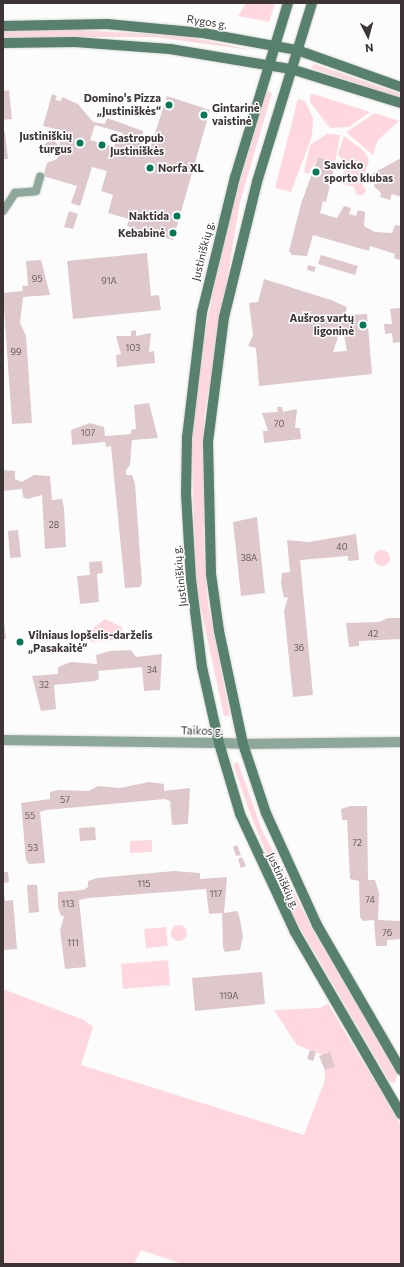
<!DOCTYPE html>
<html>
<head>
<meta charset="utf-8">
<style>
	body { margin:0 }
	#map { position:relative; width:404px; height:1267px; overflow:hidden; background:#fcfcfc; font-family:Commissioner,sans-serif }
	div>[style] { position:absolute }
	.green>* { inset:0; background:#ffd8df }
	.round { border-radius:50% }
	.building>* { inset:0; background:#dfc8cc }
	.roads { filter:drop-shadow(0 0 1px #dad8d8) drop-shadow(0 0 1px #dad8d8) }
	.pedestrian>* { height:8px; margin:-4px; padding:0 4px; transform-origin:4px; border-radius:4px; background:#8da89b }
	.minor>* { height:10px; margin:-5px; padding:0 5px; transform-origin:5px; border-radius:5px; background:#8da89b }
	.tertiary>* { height:10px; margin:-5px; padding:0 5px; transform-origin:5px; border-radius:5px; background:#8da89b }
	.secondary>* { height:10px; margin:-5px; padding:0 5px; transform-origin:5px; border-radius:5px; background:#57806d }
	.dots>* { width:11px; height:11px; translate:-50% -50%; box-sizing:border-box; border:2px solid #fff; border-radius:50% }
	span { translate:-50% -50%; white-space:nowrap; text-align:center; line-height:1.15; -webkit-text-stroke:3px #fff; paint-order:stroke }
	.number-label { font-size:9px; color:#66595c }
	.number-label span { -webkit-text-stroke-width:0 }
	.street-label { font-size:11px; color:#3d3436 }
	.poi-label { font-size:11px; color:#3d3436; font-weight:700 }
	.right { translate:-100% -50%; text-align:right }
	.left { translate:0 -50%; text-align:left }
	.frame { position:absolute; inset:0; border:4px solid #3d3436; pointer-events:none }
	.north { position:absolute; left:348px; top:16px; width:40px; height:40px; -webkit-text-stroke:3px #fff; paint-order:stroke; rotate:174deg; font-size:11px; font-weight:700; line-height:16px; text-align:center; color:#3d3436 }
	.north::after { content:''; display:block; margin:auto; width:14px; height:18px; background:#3d3436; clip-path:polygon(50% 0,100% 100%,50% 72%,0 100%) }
</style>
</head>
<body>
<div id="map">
	<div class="green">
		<div style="clip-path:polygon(246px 3px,275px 3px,269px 22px,238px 16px)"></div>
		<div style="clip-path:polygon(58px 29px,185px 36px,251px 50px,154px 37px,3px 37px,3px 31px)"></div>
		<div style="clip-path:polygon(314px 64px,401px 94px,401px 98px,311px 68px)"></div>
		<div style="clip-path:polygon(267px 91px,272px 93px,240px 202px,204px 417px,204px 553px,208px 604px,230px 715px,224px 716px,195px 581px,192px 444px,199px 364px,212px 297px,231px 212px)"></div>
		<div style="clip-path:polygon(314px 94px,323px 97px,370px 112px,349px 127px,330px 128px,310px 102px,310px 95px)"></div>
		<div style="clip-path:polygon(298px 99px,305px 101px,313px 118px,312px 136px,291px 192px,275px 188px)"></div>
		<div style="clip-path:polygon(375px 113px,399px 121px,378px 140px,373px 155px,346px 132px)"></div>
		<div style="clip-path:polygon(327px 134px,340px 135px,335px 163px,318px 157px,309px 174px,304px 172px,310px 145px)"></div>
		<div style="clip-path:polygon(344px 136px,364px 151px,369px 160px,362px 183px,366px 191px,363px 195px,357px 195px,354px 187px,343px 184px,341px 180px,346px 165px,338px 154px)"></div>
		<div class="round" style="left:374px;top:550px;width:16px;height:16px"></div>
		<div style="clip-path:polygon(105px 619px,122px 627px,123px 639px,91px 642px,88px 632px)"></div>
		<div style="clip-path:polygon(238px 762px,262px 830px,314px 932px,397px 1074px,395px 1083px,389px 1081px,291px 912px,251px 816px,233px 764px)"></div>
		<div style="clip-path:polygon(152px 840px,152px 852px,130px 853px,130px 841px)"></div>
		<div class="round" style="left:171px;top:925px;width:16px;height:16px"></div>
		<div style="clip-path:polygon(166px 927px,168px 946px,146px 948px,144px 929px)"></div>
		<div style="clip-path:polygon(168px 960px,170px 985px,123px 989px,121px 964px)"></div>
		<div style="clip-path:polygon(3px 989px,84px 1020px,93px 1027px,81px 1065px,304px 1135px,325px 1080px,323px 1055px,297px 1045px,274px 1010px,320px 1008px,328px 1004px,401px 1125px,401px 1264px,183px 1264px,141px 1250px,134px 1264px,3px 1264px)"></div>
	</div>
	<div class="building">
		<div style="clip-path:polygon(9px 90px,12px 119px,3px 120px,3px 91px)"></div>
		<div style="clip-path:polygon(evenodd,52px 94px,57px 96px,55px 100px,61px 101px,62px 97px,78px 104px,93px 122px,105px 124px,107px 118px,143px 131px,141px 153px,148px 155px,167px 96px,210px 110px,173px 240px,127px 226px,129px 219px,108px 213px,113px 195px,101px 191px,107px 171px,92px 167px,80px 206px,71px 203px,77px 186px,43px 176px,47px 163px,57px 159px,61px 151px,59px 146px,64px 131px,43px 126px,52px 94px,95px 125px,123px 133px,122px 138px,117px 137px,114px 147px,90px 140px,95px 125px)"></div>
		<div style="clip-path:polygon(3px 132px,5px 132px,8px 159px,3px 159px)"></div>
		<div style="clip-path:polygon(53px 138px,60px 149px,49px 156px,42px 146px)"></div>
		<div style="clip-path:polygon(318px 157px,335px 163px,326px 202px,323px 201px,320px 213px,337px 218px,344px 206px,351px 208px,349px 214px,356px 216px,358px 210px,365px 212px,364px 226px,375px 232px,392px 233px,395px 225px,401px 226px,400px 260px,394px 258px,395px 254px,370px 246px,369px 251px,313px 235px,307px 256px,292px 255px,289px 251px,301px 204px)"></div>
		<div style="clip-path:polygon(401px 158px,401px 197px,392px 194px,390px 200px,380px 197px,381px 193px,374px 186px,377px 177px,370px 175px)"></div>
		<div style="clip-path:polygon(69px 211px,78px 214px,73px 229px,64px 227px)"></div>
		<div style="clip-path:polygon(147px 253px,151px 296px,159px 295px,161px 310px,73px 319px,67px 261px)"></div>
		<div style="clip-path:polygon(321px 255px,358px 266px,355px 275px,318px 264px)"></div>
		<div style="clip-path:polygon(41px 260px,50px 295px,23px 297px,20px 323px,26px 336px,32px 423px,12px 424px,3px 293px,23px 291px,22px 286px,28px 286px,26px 261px)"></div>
		<div style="clip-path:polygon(308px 265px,316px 267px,314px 272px,307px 270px)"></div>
		<div style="clip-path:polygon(evenodd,264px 279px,331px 300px,347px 307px,345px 315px,367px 314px,372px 374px,259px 386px,256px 348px,248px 346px,253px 335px,249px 303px,258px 302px,264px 279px,342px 325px,347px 351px,333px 352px,342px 325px)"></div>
		<div style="clip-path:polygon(400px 308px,401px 342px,393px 343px,392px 333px,385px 334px,384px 324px,392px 324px,390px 309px)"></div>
		<div style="clip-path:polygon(136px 330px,136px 336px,151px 333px,149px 352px,154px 351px,155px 363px,117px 367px,116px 355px,121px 354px,116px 336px,131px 336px,131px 331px)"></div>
		<div style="clip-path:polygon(149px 403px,158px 438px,132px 440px,130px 465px,126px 470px,126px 475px,132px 475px,135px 484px,142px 583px,140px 587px,125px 588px,111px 446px,106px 447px,105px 442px,72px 445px,71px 430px,90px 423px,104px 427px,105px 436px,131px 434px,131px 430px,136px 429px,134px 405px)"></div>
		<div style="clip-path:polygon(277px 407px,282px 407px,283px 412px,297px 409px,295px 428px,300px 428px,301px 439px,264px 443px,263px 431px,268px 431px,262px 413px,278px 412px)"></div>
		<div style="clip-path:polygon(3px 470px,15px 471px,15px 479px,22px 482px,34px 475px,50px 476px,52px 500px,62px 499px,64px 508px,66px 547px,45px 549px,42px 495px,27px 499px,23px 497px,22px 489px,3px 491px)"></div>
		<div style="clip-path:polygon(257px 517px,265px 593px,241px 596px,233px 522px)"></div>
		<div style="clip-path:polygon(18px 530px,21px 557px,10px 558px,8px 531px)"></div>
		<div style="clip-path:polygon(356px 534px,359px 560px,348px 561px,348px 556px,300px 560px,313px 695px,293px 697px,284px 611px,288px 597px,284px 598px,281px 583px,282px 573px,290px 572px,287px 540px,309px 542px)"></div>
		<div style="clip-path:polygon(102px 561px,103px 573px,97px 574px,99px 602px,80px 604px,77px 576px,90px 575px,89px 562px)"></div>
		<div style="clip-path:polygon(3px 613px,6px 639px,3px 639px)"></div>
		<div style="clip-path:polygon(388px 618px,401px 618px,401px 639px,359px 641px,359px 646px,349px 647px,346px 623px,379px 622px)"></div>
		<div style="clip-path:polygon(131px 650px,136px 657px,162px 654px,160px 690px,144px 691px,142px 667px,98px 671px,99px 679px,95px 681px,54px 685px,56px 709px,41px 711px,32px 676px,58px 674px,58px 667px,71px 662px,97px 664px,96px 655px,110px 651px)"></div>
		<div style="clip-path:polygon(149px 782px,164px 784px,164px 791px,190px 788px,188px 824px,172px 825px,170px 801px,165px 799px,46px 810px,40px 812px,45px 863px,29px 864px,26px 860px,21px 803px,50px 799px,50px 792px,59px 790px,89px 791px,98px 786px,120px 788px)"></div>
		<div style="clip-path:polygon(350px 806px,367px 806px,368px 877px,368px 880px,375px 880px,379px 893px,378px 920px,401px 921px,401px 939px,387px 940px,387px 946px,376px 946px,374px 920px,363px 921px,360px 917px,359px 881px,350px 879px,347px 820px,342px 820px,341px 809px)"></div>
		<div style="clip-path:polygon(95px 827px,96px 840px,80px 841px,79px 828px)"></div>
		<div style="clip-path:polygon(237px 845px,241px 855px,236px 856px,233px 847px)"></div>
		<div style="clip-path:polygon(242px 857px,246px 866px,241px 868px,238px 859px)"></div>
		<div style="clip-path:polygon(174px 871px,200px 873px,200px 879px,227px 877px,224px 913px,237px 911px,239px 915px,243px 936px,240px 950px,225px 952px,223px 948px,222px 913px,209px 914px,206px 889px,89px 898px,79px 900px,86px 967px,65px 969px,60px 930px,64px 916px,61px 916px,58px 907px,58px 892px,83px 890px,88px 887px,88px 881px,97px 878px)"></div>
		<div style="clip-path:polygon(3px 872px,8px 872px,9px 882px,3px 883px)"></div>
		<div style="clip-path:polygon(3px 885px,5px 901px,13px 900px,17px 949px,3px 950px)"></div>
		<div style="clip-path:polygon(27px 885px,37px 885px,39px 912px,29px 913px)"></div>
		<div style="clip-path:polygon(262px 972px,265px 1004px,195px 1011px,192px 978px)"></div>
		<div style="clip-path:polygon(310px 1050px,316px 1052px,313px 1061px,307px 1059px)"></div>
		<div style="clip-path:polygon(330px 1052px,335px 1067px,325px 1070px,319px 1056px)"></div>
	</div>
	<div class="roads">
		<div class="pedestrian">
			<div style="left:3px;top:211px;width:22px;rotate:-56deg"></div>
			<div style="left:15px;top:193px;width:21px;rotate:-5deg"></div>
			<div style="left:36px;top:191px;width:15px;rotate:-74deg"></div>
		</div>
		<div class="minor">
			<div style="left:3px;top:740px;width:216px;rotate:0.8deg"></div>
			<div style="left:243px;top:744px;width:158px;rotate:-0.7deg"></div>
		</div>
		<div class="tertiary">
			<div style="left:219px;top:743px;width:24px;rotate:2deg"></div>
		</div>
		<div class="secondary">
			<div style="left:288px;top:3px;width:182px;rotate:106.9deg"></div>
			<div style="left:235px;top:177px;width:139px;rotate:103.7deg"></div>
			<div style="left:202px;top:312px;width:127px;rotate:96.8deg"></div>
			<div style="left:187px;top:438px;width:55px;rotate:91deg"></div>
			<div style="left:186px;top:493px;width:86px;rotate:86.7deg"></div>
			<div style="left:191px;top:579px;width:89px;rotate:82.9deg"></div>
			<div style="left:202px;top:667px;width:78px;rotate:77.4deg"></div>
			<div style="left:219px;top:743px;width:74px;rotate:73.5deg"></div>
			<div style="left:240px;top:814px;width:130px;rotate:65deg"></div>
			<div style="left:295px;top:932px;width:211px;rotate:59.8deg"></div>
			<div style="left:312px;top:3px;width:187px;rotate:107.1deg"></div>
			<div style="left:257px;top:182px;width:139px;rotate:103.7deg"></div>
			<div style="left:224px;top:317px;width:126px;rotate:97.3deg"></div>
			<div style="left:208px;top:442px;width:132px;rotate:88.7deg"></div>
			<div style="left:211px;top:574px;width:58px;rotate:82deg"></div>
			<div style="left:219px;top:631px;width:116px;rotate:78deg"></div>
			<div style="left:243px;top:744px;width:73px;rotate:71.6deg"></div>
			<div style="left:266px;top:813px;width:123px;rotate:65.5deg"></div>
			<div style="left:317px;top:925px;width:168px;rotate:59.9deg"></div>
			<div style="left:3px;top:26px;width:104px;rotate:-1.1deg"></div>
			<div style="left:107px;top:24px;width:96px;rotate:5.4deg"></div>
			<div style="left:203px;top:33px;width:96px;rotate:10.3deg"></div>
			<div style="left:297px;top:50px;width:110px;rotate:19.6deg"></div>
			<div style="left:3px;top:43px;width:72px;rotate:-0.8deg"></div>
			<div style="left:75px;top:42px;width:95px;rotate:4.2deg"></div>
			<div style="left:170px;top:49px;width:123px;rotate:9.4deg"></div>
			<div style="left:291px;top:69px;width:115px;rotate:17.2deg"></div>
		</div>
	</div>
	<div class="dots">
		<div style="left:169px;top:105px;background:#037a57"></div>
		<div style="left:204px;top:115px;background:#037a57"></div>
		<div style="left:80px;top:143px;background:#037a57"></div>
		<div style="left:102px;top:145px;background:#037a57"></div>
		<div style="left:150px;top:168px;background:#037a57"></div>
		<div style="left:316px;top:172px;background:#037a57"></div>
		<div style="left:177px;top:216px;background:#037a57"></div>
		<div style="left:173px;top:233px;background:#037a57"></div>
		<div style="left:363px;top:325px;background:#037a57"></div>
		<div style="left:20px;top:642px;background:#037a57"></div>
	</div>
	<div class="number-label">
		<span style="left:37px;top:279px">95</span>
		<span style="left:109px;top:281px">91A</span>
		<span style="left:133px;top:348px">103</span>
		<span style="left:16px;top:352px">99</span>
		<span style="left:279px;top:424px">70</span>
		<span style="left:88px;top:433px">107</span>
		<span style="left:54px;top:525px">28</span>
		<span style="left:342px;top:547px">40</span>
		<span style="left:249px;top:558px">38A</span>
		<span style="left:373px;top:634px">42</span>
		<span style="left:299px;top:648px">36</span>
		<span style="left:152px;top:670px">34</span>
		<span style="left:44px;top:685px">32</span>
		<span style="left:65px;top:800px">57</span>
		<span style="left:30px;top:816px">55</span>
		<span style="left:357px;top:843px">72</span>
		<span style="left:33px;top:848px">53</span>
		<span style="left:144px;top:884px">115</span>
		<span style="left:216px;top:894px">117</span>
		<span style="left:370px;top:900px">74</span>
		<span style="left:68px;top:904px">113</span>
		<span style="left:387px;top:933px">76</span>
		<span style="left:73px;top:943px">111</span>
		<span style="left:229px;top:996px">119A</span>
	</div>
	<div class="street-label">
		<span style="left:207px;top:22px;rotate:9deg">Rygos g.</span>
		<span style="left:203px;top:251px;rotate:-76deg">Justiniškių g.</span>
		<span style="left:180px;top:576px;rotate:-96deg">Justiniškių g.</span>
		<span style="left:202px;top:731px;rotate:1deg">Taikos g.</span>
		<span style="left:283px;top:881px;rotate:65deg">Justiniškių g.</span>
	</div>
	<div class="poi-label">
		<span class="right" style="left:161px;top:105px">Domino's Pizza<br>„Justiniškės“</span>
		<span class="left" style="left:212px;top:115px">Gintarinė<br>vaistinė</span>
		<span class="right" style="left:72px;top:143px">Justiniškių<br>turgus</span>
		<span class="left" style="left:110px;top:145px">Gastropub<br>Justiniškės</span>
		<span class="left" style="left:324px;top:172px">Savicko<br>sporto klubas</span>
		<span class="left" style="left:158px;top:168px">Norfa XL</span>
		<span class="right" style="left:169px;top:216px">Naktida</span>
		<span class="right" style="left:165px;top:233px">Kebabinė</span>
		<span class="right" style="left:354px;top:325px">Aušros vartų<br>ligoninė</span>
		<span class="left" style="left:28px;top:642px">Vilniaus lopšelis-darželis<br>„Pasakaitė“</span>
	</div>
	<div class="frame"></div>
	<div class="north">N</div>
</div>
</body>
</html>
